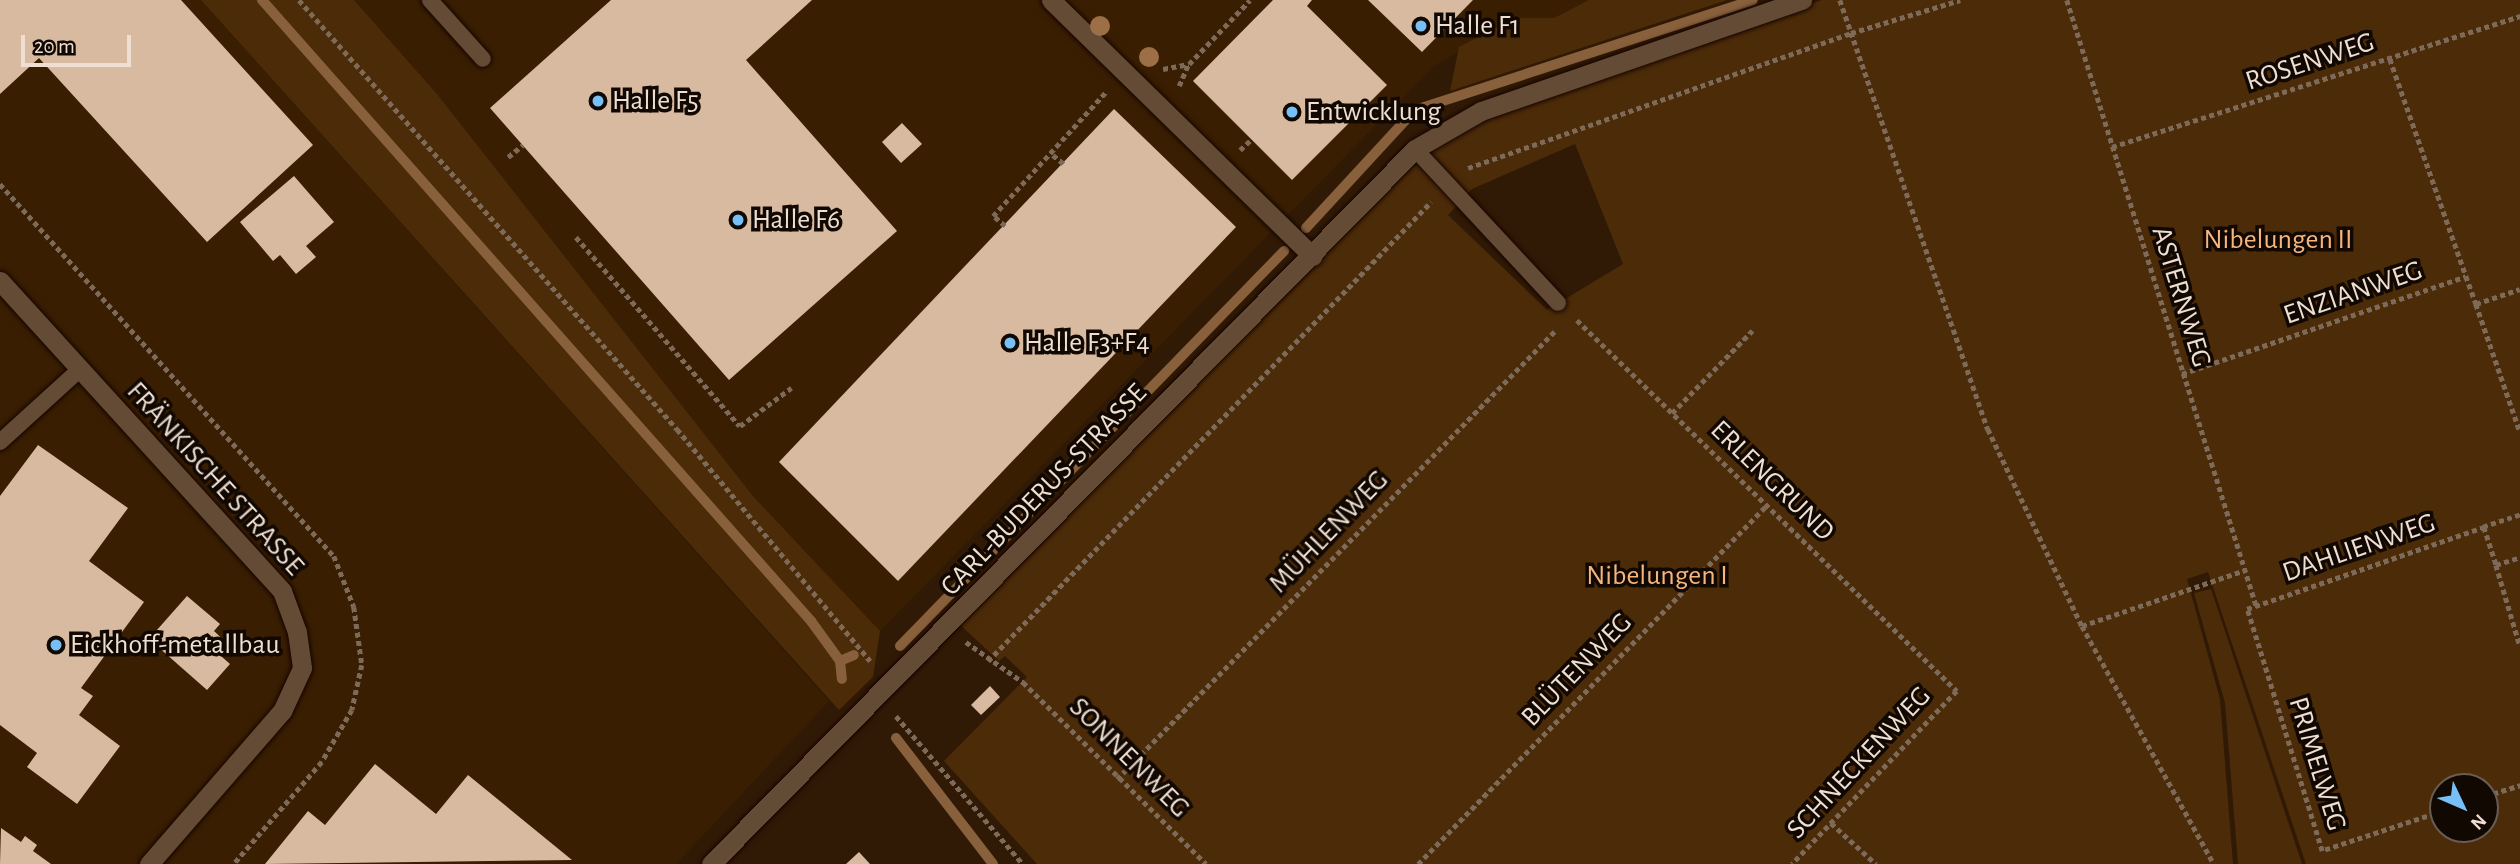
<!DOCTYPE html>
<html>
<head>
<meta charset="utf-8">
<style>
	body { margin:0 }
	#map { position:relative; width:2520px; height:864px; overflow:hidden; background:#311a05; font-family:"Alegreya Sans",sans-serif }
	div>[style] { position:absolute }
	.built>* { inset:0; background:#391e02 }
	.green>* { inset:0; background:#4c2b08 }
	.stream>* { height:10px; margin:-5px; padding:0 5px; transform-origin:5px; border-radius:5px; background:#88603c }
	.building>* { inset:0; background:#d8baa1 }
	.path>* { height:4.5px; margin-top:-2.25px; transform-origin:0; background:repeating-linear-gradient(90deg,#7d6a58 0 5px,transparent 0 8.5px) }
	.roads { filter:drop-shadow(0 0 2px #170500) drop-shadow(0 0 2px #170500) }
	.service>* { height:16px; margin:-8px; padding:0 8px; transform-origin:8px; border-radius:8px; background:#644b35 }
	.minor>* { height:19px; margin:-9.5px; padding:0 9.5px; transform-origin:9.5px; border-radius:9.5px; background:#644b35 }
	.trees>* { width:20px; height:20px; margin:-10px; border-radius:50%; background:#9d6f47 }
	.dots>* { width:19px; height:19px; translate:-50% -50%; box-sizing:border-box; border:4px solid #110802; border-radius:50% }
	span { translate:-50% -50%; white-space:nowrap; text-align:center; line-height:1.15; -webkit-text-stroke:7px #110802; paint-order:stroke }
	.poi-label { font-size:28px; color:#eedfd2 }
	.left { translate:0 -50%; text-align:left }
	.street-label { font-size:28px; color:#eedfd2 }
	.park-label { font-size:28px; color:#f5b57d }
	.north { position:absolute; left:2429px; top:773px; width:70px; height:70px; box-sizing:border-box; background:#110802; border:2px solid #695e55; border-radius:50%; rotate:134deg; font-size:19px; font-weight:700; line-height:28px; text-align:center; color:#eedfd2 }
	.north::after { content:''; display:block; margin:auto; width:24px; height:32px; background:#76c0f7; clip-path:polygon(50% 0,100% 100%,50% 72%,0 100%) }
	.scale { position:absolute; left:21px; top:35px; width:110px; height:32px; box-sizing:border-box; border:4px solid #eedfd2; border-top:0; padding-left:9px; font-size:21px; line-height:24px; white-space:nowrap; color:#eedfd2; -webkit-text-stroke:5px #110802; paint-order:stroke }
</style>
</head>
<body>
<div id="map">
	<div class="built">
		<div style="clip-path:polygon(0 0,201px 0,829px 701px,676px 864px,0 864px)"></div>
		<div style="clip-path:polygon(354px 0,1589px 0,1554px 18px,1515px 18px,1434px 66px,880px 631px,753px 496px,437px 94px)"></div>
	</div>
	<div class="green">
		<div style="clip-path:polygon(201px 0,354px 0,437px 94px,753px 496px,880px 631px,873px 677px,839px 710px)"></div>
		<div style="clip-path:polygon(1589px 0,1727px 0,1450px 91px,1459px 47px,1515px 18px,1554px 18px)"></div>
		<div style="clip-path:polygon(evenodd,1822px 0,2520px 0,2520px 864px,2306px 864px,2208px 572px,2187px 579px,2220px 699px,2233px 864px,1037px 864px,944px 761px,1027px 677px,1005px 656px,999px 661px,956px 621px,1450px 124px,1822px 0,1575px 144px,1623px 264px,1547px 310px,1448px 215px,1472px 189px,1575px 144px,1822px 0,2443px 787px,2485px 787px,2485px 829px,2443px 829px,2443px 787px)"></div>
		<div style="clip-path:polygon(2211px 589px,2302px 864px,2238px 864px,2225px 703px,2194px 593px)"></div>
	</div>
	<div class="stream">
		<div style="left:262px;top:0;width:829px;rotate:48.52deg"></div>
		<div style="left:811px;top:621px;width:49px;rotate:54.1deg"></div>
		<div style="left:840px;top:661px;width:18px;rotate:84deg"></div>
		<div style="left:1306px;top:228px;width:161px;rotate:-47.3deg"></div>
		<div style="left:1415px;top:110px;width:355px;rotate:-18deg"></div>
		<div style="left:900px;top:646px;width:551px;rotate:-45.81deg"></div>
		<div style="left:840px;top:661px;width:15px;rotate:-23deg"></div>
		<div style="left:896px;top:738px;width:159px;rotate:52.4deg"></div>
	</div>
	<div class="building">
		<div style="clip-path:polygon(0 0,181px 0,313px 145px,207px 242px,39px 58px,0 94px)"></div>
		<div style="clip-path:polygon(611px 0,812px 0,746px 60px,897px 231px,729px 380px,490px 108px)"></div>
		<div style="clip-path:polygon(1273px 0,1312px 0,1307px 6px,1387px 85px,1292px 180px,1193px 81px)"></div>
		<div style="clip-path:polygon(1368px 0,1473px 0,1422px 52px)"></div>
		<div style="clip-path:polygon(1114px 109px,1236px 227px,898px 581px,779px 462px)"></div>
		<div style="clip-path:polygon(902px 123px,922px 144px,901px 163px,882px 142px)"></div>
		<div style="clip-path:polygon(294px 176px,334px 222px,306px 246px,316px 257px,296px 274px,280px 255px,273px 261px,240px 222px)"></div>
		<div style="clip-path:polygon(38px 445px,128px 508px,89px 561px,144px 602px,81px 688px,93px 696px,79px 715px,120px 746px,77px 804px,27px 767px,37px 753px,0 725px,0 496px)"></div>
		<div style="clip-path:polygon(187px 596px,220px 624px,214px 631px,230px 646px,221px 656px,230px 664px,207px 690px,149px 639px)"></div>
		<div style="clip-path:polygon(990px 686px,1000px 697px,981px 715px,971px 705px)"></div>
		<div style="clip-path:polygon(375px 764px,436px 814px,468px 775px,572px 860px,265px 864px,308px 811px,325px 825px)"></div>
		<div style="clip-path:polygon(1px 828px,21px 842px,25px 836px,37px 845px,33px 851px,51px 864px,0 864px)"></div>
		<div style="clip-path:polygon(859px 852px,870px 864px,846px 864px)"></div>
	</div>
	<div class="path">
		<div style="left:299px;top:0;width:572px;rotate:48.62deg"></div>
		<div style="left:677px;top:429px;width:302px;rotate:50.2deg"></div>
		<div style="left:1840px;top:0;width:454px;rotate:71deg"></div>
		<div style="left:1988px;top:429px;width:218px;rotate:64.5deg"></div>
		<div style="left:2082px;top:626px;width:272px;rotate:61deg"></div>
		<div style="left:2067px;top:0;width:634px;rotate:72.65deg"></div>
		<div style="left:2390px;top:59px;width:230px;rotate:70.7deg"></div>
		<div style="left:1163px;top:69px;width:26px;rotate:-11deg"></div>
		<div style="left:1189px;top:64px;width:88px;rotate:-46.4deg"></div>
		<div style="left:1179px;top:86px;width:23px;rotate:-67deg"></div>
		<div style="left:2112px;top:147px;width:429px;rotate:-17.8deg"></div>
		<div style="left:1240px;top:150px;width:16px;rotate:-43deg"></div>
		<div style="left:1053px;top:155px;width:14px;rotate:39deg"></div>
		<div style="left:508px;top:157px;width:19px;rotate:-39deg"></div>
		<div style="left:1468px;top:168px;width:406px;rotate:-19.4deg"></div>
		<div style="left:1851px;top:33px;width:114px;rotate:-16.8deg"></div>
		<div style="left:0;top:184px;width:500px;rotate:48.1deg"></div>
		<div style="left:334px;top:556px;width:55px;rotate:68.6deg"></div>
		<div style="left:354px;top:607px;width:59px;rotate:82.1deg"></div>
		<div style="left:362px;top:665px;width:46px;rotate:102.5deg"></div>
		<div style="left:352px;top:710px;width:60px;rotate:120deg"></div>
		<div style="left:322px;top:762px;width:135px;rotate:130.8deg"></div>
		<div style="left:1005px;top:226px;width:16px;rotate:-140deg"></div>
		<div style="left:993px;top:216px;width:168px;rotate:-47.7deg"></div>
		<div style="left:576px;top:237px;width:250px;rotate:49.1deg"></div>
		<div style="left:740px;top:426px;width:64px;rotate:-36.7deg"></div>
		<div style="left:2476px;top:304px;width:135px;rotate:71deg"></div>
		<div style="left:1577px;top:320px;width:531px;rotate:44.31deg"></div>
		<div style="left:1957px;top:691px;width:239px;rotate:133.6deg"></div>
		<div style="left:2182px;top:374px;width:300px;rotate:-19deg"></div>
		<div style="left:2466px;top:276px;width:30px;rotate:70deg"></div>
		<div style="left:2476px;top:304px;width:46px;rotate:-18.8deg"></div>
		<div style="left:1672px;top:413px;width:115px;rotate:-45.7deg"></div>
		<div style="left:2520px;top:515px;width:38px;rotate:162deg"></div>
		<div style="left:2484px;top:527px;width:40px;rotate:72deg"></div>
		<div style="left:2496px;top:565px;width:25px;rotate:-18deg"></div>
		<div style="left:2496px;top:565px;width:84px;rotate:73.5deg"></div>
		<div style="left:2082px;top:626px;width:173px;rotate:-18.9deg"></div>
		<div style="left:966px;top:642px;width:70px;rotate:35.1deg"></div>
		<div style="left:1023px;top:682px;width:258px;rotate:44.8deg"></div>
		<div style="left:988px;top:661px;width:638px;rotate:-46.02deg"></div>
		<div style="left:896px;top:716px;width:195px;rotate:49.4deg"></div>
		<div style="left:1117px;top:779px;width:628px;rotate:-45.65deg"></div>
		<div style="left:2485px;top:796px;width:37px;rotate:-17deg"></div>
		<div style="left:2443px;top:811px;width:127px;rotate:161.7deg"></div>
		<div style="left:2322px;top:851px;width:253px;rotate:-107.2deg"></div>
		<div style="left:2247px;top:609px;width:251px;rotate:-19.1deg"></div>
		<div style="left:1831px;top:823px;width:61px;rotate:42.3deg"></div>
		<div style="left:1418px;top:864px;width:501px;rotate:-45.81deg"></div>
	</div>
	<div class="roads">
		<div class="service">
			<div style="left:430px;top:0;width:79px;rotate:48.1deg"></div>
			<div style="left:1415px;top:149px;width:210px;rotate:47.1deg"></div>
			<div style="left:0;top:442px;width:107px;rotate:-42.3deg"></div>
		</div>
		<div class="minor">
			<div style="left:1051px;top:0;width:366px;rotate:44.4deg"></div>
			<div style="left:0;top:281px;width:419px;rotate:47.7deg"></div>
			<div style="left:282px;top:591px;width:44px;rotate:69.9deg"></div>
			<div style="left:297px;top:632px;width:36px;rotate:82deg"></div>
			<div style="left:302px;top:668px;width:47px;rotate:114.9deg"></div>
			<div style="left:282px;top:711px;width:203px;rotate:131deg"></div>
			<div style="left:711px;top:864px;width:1003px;rotate:-45.44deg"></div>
			<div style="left:1415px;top:149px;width:76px;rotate:-29.9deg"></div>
			<div style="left:1481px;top:111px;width:340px;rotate:-19.1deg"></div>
		</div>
	</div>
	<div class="trees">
		<div style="left:1100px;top:26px"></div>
		<div style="left:1149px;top:57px"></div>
	</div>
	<div class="dots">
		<div style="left:1421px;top:26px;background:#76c0f7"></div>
		<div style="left:598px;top:101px;background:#76c0f7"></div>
		<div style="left:1292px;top:112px;background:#76c0f7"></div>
		<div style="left:738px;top:220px;background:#76c0f7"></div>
		<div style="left:1010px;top:343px;background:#76c0f7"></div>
		<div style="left:56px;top:645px;background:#76c0f7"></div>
	</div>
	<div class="poi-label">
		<span class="left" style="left:1435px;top:26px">Halle F1</span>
		<span class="left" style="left:612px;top:101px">Halle F5</span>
		<span class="left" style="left:1306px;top:112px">Entwicklung</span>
		<span class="left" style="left:752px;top:220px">Halle F6</span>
		<span class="left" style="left:1024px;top:343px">Halle F3+F4</span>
		<span class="left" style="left:70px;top:645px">Eickhoff-metallbau</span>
	</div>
	<div class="street-label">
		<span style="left:2310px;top:62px;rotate:-18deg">ROSENWEG</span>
		<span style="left:2353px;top:293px;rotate:-19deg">ENZIANWEG</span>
		<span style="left:2181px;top:297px;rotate:73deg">ASTERNWEG</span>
		<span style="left:215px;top:479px;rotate:48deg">FRÄNKISCHE STRASSE</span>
		<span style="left:1772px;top:481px;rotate:44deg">ERLENGRUND</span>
		<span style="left:1044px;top:490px;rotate:-46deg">CARL-BUDERUS-STRASSE</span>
		<span style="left:1329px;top:532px;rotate:-46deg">MÜHLENWEG</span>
		<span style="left:2359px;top:548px;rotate:-19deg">DAHLIENWEG</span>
		<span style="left:1577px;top:670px;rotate:-46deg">BLÜTENWEG</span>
		<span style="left:1129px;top:758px;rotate:45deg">SONNENWEG</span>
		<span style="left:1859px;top:763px;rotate:-47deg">SCHNECKENWEG</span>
		<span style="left:2317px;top:764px;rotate:73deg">PRIMELWEG</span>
	</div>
	<div class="park-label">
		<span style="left:2278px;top:240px">Nibelungen II</span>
		<span style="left:1657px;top:576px">Nibelungen I</span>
	</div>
	<div class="north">N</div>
	<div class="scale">20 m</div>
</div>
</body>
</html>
